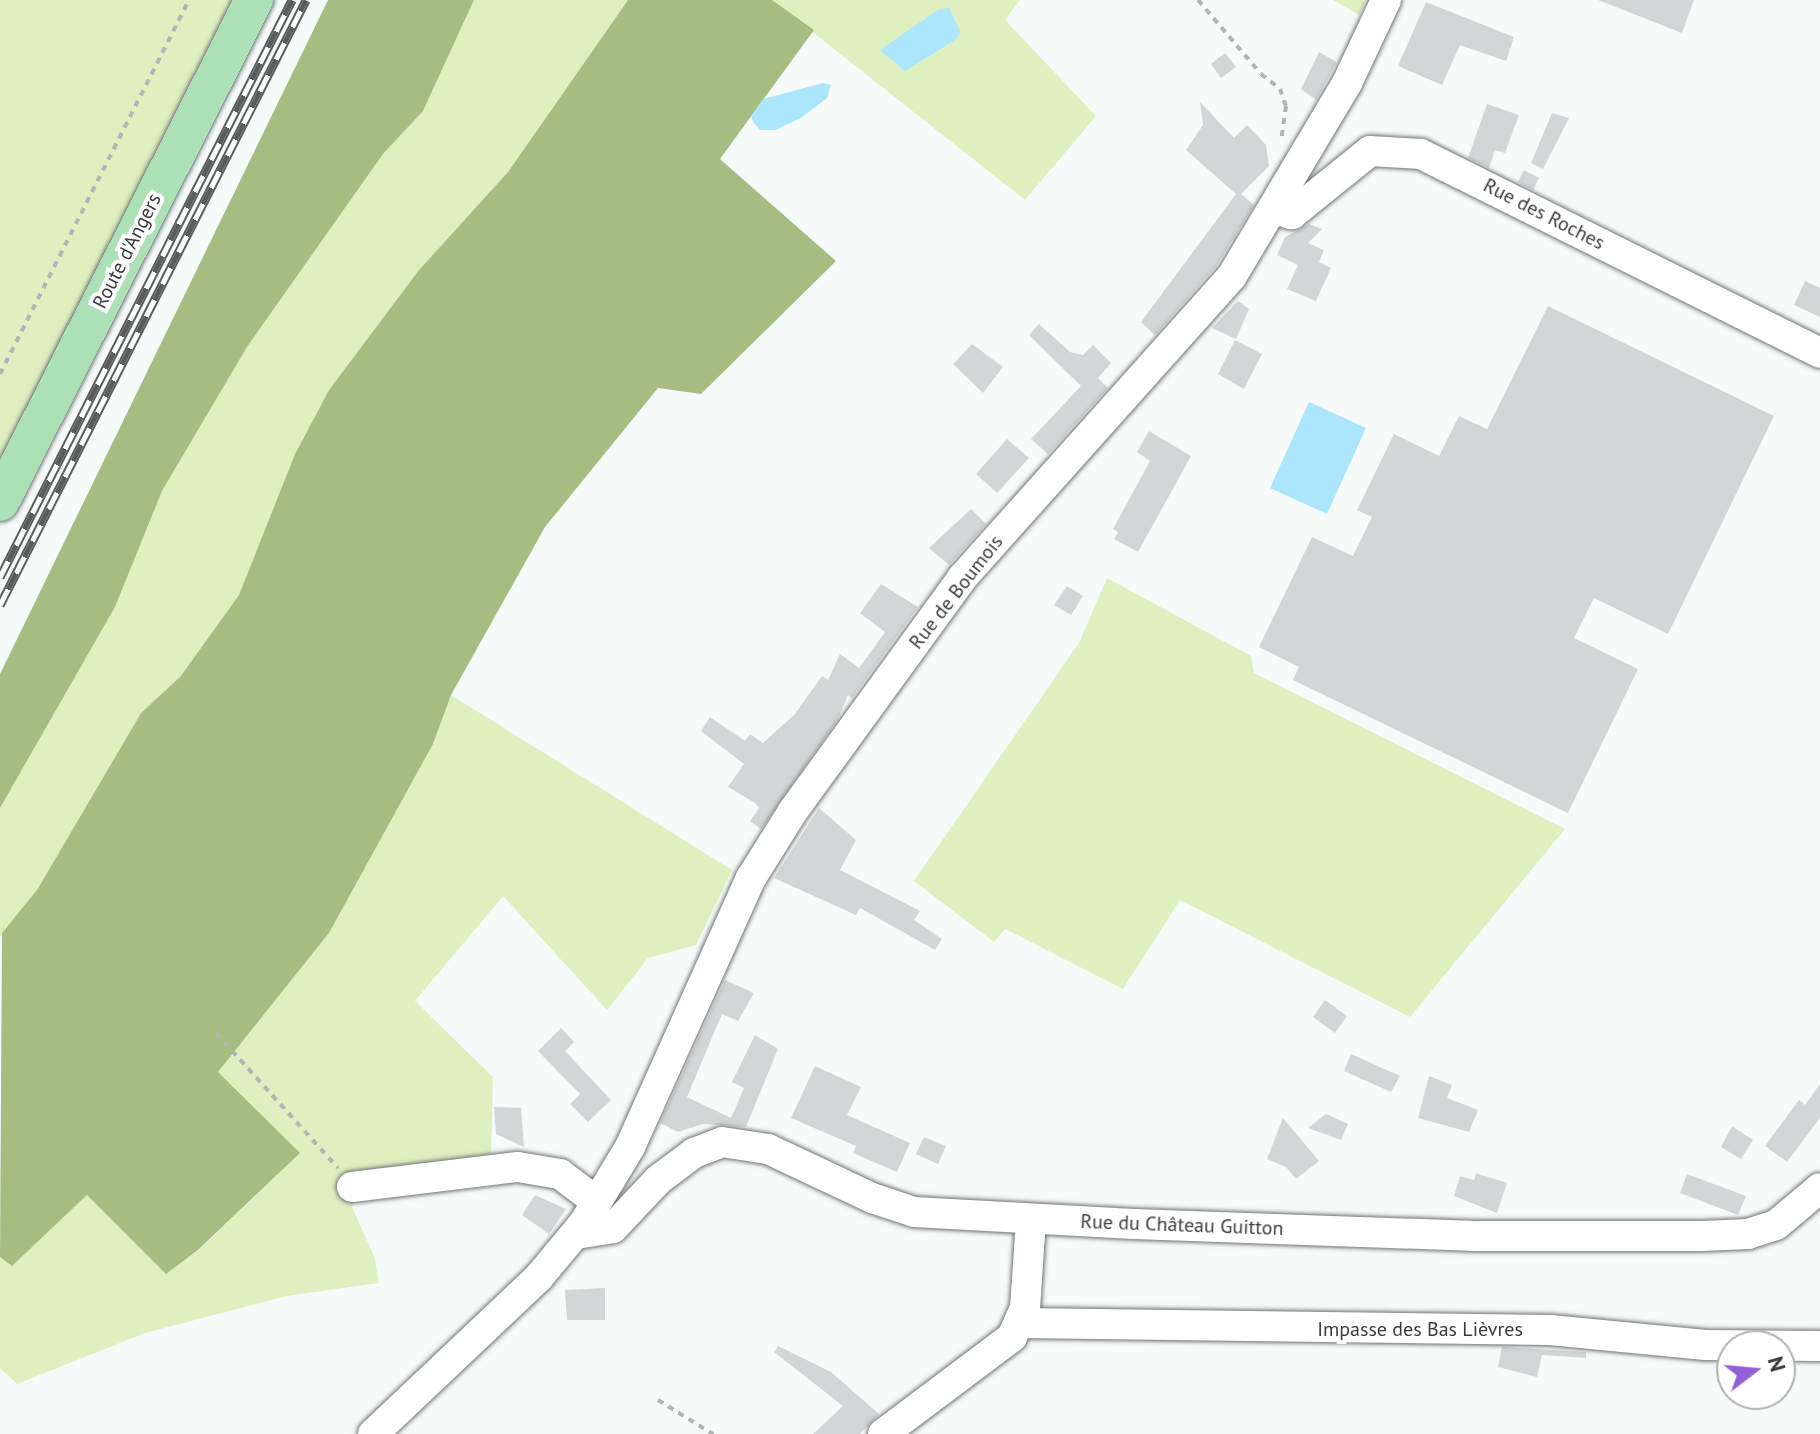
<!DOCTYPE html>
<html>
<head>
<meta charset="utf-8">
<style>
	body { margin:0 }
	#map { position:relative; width:1820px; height:1434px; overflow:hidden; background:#f6fbfa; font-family:"PT Sans",sans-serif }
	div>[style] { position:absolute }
	.green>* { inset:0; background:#def0c0 }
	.forest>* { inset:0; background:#a6bd81 }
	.water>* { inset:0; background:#abe6fd }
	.building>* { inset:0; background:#d1d6d7 }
	.path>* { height:4px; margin-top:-2px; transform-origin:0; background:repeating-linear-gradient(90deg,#b2b5b4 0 6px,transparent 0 12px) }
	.roads { filter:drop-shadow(0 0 2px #717574) drop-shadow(0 0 2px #717574) }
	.minor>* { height:30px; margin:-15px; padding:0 15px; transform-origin:15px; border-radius:15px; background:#fff }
	.major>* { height:38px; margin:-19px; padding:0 19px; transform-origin:19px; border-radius:19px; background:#ace1b8 }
	.rail>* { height:9px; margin-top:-4.5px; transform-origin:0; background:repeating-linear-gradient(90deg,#fff 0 18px,#5a5d5c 0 36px); box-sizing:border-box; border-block:2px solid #5a5d5c }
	span { translate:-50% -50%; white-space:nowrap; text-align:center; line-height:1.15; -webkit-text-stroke:8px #fff; paint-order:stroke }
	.street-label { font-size:20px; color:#3a3c3b }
	.north { position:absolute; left:1716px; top:1330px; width:80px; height:80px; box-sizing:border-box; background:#fff; border:2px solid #b0b1b1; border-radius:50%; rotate:74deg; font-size:22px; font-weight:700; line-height:32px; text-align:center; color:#3a3c3b }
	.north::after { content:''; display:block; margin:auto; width:28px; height:36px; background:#9260d9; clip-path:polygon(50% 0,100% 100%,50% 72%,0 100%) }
</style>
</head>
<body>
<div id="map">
	<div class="green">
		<div style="clip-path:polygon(0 0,237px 0,0 473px)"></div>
		<div style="clip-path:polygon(474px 0,628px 0,508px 172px,419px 270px,329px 390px,295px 454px,239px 595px,180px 677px,141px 713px,37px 890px,0 937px,0 808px,115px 607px,162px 491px,247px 347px,383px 154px,423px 111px)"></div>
		<div style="clip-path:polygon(772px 0,1020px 0,1005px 20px,1096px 116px,1025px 200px)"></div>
		<div style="clip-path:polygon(1333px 0,1366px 0,1359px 15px)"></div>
		<div style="clip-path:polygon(1107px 578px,1251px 656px,1254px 673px,1565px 829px,1410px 1017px,1180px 900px,1123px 989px,1005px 929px,994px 942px,914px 881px,1079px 643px)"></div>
		<div style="clip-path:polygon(451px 695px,732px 870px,696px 945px,648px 958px,607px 1010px,503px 896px,415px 1001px,493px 1077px,491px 1161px,361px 1178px,352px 1207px,374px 1256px,379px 1283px,287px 1296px,145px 1333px,17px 1384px,0 1368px,0 1257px,12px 1266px,87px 1195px,166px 1273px,199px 1250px,299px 1154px,218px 1072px,329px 933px,433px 744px)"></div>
	</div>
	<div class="forest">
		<div style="clip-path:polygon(328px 0,474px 0,423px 111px,383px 154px,247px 347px,162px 491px,115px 607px,0 808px,0 674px)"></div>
		<div style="clip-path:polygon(628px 0,772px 0,814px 30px,720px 159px,836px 261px,701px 394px,658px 388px,545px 527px,451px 695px,433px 744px,329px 933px,218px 1072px,300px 1153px,198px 1250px,166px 1274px,87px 1195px,12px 1266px,0 1257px,2px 933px,37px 890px,141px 713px,180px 677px,239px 595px,295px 454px,329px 390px,419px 270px,508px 172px)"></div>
	</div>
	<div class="water">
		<div style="clip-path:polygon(949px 8px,961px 33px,955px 40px,905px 71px,880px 50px,939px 9px)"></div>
		<div style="clip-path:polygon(823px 83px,831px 85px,827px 98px,801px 118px,775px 130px,760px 130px,753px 122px,751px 116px,763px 99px)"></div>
		<div style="clip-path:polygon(1309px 402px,1366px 428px,1327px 514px,1270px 488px)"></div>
	</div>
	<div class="building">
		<div style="clip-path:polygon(1598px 0,1694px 0,1682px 33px)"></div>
		<div style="clip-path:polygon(1426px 2px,1514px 37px,1506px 61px,1460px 45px,1442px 85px,1398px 66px)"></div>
		<div style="clip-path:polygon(1319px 52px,1337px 62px,1316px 100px,1301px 89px)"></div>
		<div style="clip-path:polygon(1225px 53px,1236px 67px,1221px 78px,1211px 64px)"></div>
		<div style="clip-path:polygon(1200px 102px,1234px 138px,1247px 125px,1266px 145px,1269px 166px,1241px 194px,1254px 205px,1217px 265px,1155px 335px,1141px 322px,1236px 194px,1186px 150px,1203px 125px)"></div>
		<div style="clip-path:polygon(1487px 104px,1519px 115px,1505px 153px,1495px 150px,1489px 168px,1468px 158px)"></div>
		<div style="clip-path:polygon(1552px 113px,1569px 118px,1543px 169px,1531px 163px)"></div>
		<div style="clip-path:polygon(1524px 170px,1539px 178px,1533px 190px,1518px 182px)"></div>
		<div style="clip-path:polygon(1309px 224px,1322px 229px,1308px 243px,1324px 250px,1319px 262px,1331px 268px,1316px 301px,1287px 289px,1298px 265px,1277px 255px,1285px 237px)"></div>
		<div style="clip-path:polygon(1805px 281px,1820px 288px,1820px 317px,1794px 305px)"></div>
		<div style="clip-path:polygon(1238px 301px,1249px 309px,1236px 339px,1212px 328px)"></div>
		<div style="clip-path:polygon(1548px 306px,1774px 416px,1668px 634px,1594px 598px,1574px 638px,1638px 669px,1568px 813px,1293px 680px,1299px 667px,1259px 647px,1312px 537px,1353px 556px,1372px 517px,1357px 510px,1394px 434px,1439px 456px,1459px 416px,1487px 429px)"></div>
		<div style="clip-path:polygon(1039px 324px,1070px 352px,1083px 355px,1093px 345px,1111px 363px,1098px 378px,1108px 388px,1048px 454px,1031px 439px,1081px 386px,1029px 335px)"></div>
		<div style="clip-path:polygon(1235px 340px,1262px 354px,1244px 389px,1218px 374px)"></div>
		<div style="clip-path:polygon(972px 344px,1003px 367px,983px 393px,953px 364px)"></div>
		<div style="clip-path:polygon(1149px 431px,1191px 456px,1138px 552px,1114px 539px,1118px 532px,1113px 529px,1150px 461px,1137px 452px)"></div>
		<div style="clip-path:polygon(1007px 439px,1029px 458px,997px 493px,976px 474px)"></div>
		<div style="clip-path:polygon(971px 509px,986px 524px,949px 565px,929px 548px)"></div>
		<div style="clip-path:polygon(881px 584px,918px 607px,852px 698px,848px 695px,838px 719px,761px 829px,750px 821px,759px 808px,755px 803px,728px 787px,744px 764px,701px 731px,710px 717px,745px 741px,750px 734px,763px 743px,795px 714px,822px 676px,828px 680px,840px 654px,859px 668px,885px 632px,860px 613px)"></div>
		<div style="clip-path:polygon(1067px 586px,1083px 596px,1071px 615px,1054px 605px)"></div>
		<div style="clip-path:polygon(819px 808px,856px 840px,840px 870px,920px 911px,914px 920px,942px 939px,935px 950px,860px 908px,856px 915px,774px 878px)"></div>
		<div style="clip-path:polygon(725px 980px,754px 993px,738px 1021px,722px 1014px,687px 1097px,731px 1118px,744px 1088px,732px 1082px,755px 1035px,778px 1049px,746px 1127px,703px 1124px,678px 1132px,660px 1123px)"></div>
		<div style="clip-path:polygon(1325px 1000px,1347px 1016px,1335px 1033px,1313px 1017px)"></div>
		<div style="clip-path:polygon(561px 1028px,574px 1042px,565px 1051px,611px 1100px,588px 1122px,570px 1104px,580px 1094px,538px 1051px)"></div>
		<div style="clip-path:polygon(1351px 1054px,1400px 1076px,1391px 1092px,1344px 1071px)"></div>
		<div style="clip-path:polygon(815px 1066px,861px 1087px,847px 1115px,910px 1143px,897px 1172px,853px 1153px,856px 1146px,791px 1118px)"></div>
		<div style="clip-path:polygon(1429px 1076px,1452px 1085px,1447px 1098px,1478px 1110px,1469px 1132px,1418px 1118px)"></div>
		<div style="clip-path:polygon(1820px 1084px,1820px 1118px,1787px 1162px,1765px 1146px,1799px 1100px,1805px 1105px)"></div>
		<div style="clip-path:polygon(494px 1107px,521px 1108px,524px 1147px,496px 1134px)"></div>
		<div style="clip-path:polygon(1326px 1114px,1348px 1124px,1341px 1140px,1308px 1128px)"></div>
		<div style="clip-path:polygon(1283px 1118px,1319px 1161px,1296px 1179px,1286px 1167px,1267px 1159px)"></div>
		<div style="clip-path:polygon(1732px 1126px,1753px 1140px,1741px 1159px,1721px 1147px)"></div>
		<div style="clip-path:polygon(924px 1137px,946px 1146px,938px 1164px,916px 1154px)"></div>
		<div style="clip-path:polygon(1476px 1173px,1507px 1183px,1497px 1213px,1454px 1196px,1460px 1176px,1474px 1180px)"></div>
		<div style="clip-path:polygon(1687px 1174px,1746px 1196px,1738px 1215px,1680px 1193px)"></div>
		<div style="clip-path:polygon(535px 1195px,566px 1209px,549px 1234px,522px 1215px)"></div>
		<div style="clip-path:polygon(605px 1288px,605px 1320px,567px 1320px,565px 1290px)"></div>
		<div style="clip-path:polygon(778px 1346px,831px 1372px,879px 1414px,860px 1434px,813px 1434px,843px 1406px,774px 1352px)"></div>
		<div style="clip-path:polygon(1502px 1347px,1586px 1352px,1586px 1358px,1542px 1355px,1537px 1377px,1498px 1367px)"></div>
	</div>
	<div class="path">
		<div style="left:1198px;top:0;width:97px;rotate:49.6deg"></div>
		<div style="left:1261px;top:74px;width:24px;rotate:38deg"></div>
		<div style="left:1280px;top:89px;width:18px;rotate:71deg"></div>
		<div style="left:1286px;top:106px;width:34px;rotate:98deg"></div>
		<div style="left:0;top:374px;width:419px;rotate:-63.2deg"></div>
		<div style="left:216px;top:1033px;width:182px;rotate:47.9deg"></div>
		<div style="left:658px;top:1400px;width:65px;rotate:31.7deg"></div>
	</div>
	<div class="roads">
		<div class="minor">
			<div style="left:1274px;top:209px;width:19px;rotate:16deg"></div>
			<div style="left:1292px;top:214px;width:100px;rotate:-38.9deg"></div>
			<div style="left:1370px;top:151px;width:51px;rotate:3.4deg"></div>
			<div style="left:1421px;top:154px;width:446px;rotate:26.5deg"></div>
			<div style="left:352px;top:1187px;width:167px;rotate:-6.9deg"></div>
			<div style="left:518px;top:1167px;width:43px;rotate:9.5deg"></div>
			<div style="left:560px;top:1174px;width:46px;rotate:37.1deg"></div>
			<div style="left:576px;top:1234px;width:37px;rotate:-9deg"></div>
			<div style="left:613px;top:1228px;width:66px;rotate:-46.8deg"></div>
			<div style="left:658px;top:1180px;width:45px;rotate:-36.9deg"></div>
			<div style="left:694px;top:1153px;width:30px;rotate:-21deg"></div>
			<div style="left:722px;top:1142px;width:47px;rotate:8.7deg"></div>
			<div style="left:768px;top:1149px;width:115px;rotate:25.2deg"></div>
			<div style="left:872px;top:1198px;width:44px;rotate:18.4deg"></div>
			<div style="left:914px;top:1212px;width:220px;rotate:3.1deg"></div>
			<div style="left:1134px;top:1224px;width:337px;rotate:2deg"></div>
			<div style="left:1471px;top:1236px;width:231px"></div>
			<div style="left:1702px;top:1236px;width:46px;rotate:-2.5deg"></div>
			<div style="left:1748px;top:1234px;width:29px;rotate:-18deg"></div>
			<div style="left:1776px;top:1225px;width:57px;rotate:-40.1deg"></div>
			<div style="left:1020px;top:1323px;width:530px;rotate:0.76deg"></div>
			<div style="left:1550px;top:1330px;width:156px;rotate:5.5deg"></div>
			<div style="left:1705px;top:1345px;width:115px;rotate:0.5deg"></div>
			<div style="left:373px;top:1434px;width:228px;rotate:-43.4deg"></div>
			<div style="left:539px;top:1277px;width:70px;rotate:-50.2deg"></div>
			<div style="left:584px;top:1223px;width:89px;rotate:-58.8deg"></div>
			<div style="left:630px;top:1147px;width:295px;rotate:-65.8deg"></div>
			<div style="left:751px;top:878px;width:79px;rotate:-57.9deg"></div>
			<div style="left:793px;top:811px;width:288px;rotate:-54deg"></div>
			<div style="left:962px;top:578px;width:405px;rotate:-48.2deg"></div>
			<div style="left:1232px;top:276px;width:225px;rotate:-59.2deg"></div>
			<div style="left:1347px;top:83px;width:92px;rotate:-64.8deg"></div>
			<div style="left:883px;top:1434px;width:161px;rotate:-36.9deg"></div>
			<div style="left:1012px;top:1337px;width:32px;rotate:-66deg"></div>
			<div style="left:1025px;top:1308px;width:89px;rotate:-86.1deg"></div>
		</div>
		<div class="major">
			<div style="left:0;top:502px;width:563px;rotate:-63.16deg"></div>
		</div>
	</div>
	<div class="rail">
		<div style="left:0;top:577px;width:647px;rotate:-63.16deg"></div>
		<div style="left:0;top:605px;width:678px;rotate:-63.17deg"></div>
	</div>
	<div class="street-label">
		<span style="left:1544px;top:214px;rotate:27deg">Rue des Roches</span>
		<span style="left:127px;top:251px;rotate:-63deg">Route d'Angers</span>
		<span style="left:956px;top:592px;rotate:-52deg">Rue de Boumois</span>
		<span style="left:1182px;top:1225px;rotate:2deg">Rue du Château Guitton</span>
		<span style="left:1420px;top:1329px">Impasse des Bas Lièvres</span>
	</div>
	<div class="north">N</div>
</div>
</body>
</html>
